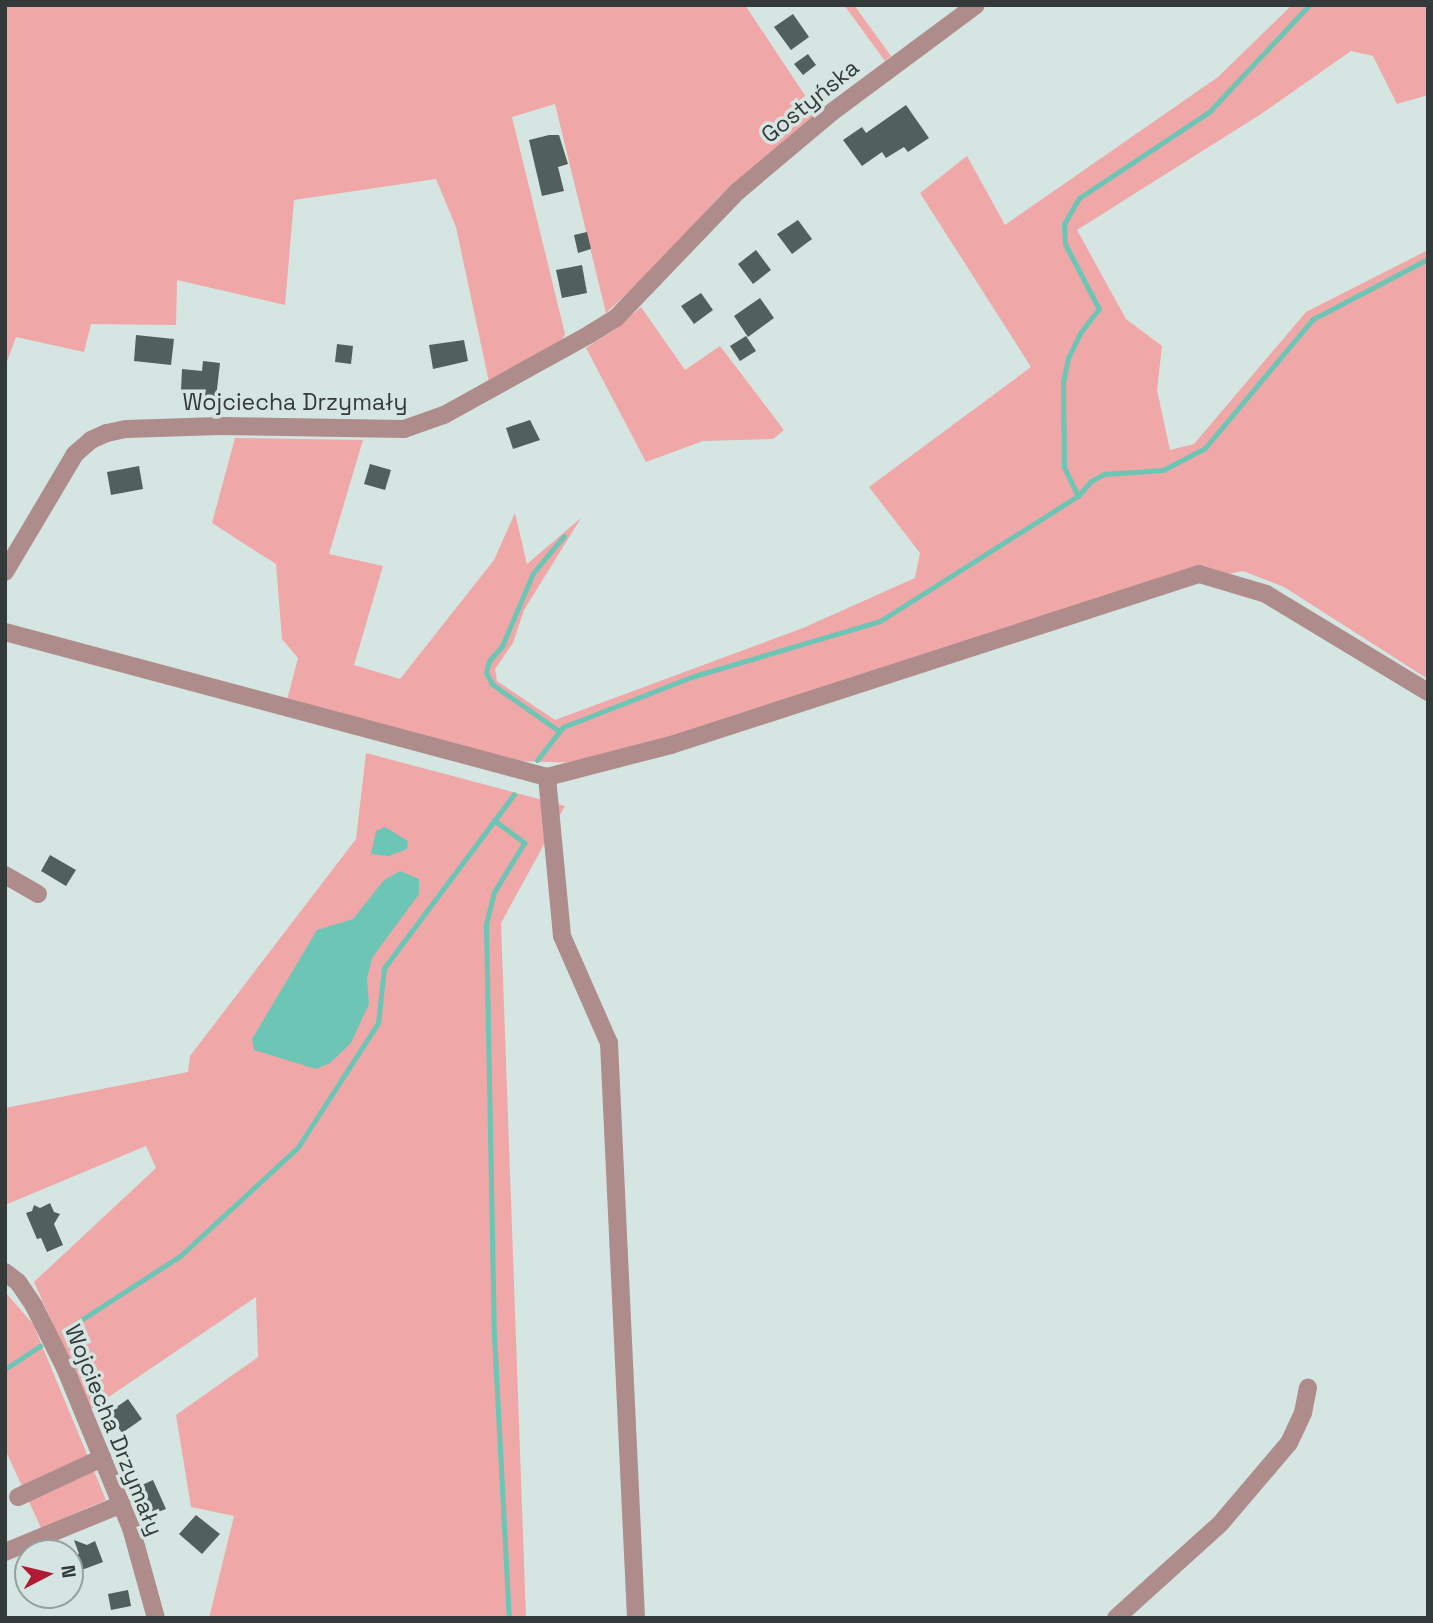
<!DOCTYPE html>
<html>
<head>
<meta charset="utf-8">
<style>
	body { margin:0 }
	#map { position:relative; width:1433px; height:1623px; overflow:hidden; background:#d5e5e1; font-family:"Space Grotesk",sans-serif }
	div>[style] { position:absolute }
	.green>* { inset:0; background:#efa8a7 }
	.water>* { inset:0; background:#6cc5b5 }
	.stream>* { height:5px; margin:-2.5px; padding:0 2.5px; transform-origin:2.5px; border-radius:2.5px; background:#6cc5b5 }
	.building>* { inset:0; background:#52605d }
	.minor>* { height:18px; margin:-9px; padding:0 9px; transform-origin:9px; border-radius:9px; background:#ad8c8b }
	span { translate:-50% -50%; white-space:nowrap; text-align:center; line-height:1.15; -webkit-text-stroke:7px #d5e5e1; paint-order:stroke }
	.street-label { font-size:23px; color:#343a39 }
	.frame { position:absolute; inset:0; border:7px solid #343a39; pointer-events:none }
	.north { position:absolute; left:14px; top:1539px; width:70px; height:70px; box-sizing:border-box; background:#d5e5e1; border:2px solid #95a19e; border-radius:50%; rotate:83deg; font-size:19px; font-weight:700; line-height:28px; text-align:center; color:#343a39 }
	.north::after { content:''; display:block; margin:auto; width:24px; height:32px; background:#af1b34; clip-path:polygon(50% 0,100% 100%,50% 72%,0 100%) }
</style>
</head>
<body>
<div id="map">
	<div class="green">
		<div style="clip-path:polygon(5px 5px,745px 5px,818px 115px,720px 196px,647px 275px,606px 313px,555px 104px,512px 117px,565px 334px,561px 343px,489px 382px,456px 227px,436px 179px,294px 200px,285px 305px,177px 280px,176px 325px,91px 324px,84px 352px,16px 337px,5px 367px)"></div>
		<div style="clip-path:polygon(844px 5px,854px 5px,891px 56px,885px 61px)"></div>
		<div style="clip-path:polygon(1292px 5px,1428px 5px,1428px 95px,1397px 104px,1373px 56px,1351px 51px,1261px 114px,1077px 230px,1126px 319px,1162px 346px,1157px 390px,1170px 450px,1194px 444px,1306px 312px,1428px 250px,1428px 679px,1284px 587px,1243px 571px,1085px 603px,588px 763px,513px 761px,287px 700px,298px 658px,282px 639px,276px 564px,212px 523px,235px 438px,363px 440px,329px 554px,383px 566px,354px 665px,400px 679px,494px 560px,515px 513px,527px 564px,581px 518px,524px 610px,513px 643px,495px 669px,497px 681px,555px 720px,803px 628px,915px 578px,920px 553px,869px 487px,1031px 367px,920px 193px,967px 156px,1005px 225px,1218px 77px)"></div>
		<div style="clip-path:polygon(641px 307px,685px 370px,720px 346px,784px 430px,773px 439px,703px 441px,646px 462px,586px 348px,615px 329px)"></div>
		<div style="clip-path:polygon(366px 753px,565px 806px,501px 923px,526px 1618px,209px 1618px,234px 1516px,191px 1507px,176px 1415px,258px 1357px,256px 1297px,91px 1409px,34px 1282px,156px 1168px,146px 1146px,5px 1205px,5px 1108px,188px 1072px,190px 1056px,356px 839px)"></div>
		<div style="clip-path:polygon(5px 1292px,33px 1324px,106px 1500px,41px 1528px,5px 1449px)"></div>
	</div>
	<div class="water">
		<div style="clip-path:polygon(385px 827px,408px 841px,407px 849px,389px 856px,371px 854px,376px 831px)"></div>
		<div style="clip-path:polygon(400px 871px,419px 879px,419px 894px,372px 958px,367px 979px,369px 1004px,351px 1043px,330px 1063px,316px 1069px,254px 1050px,252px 1039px,317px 930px,353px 919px,384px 880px)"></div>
	</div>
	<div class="stream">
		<div style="left:1078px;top:496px;width:20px;rotate:-49deg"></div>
		<div style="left:1091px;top:481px;width:15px;rotate:-28deg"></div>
		<div style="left:1104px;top:474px;width:59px;rotate:-3.9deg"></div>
		<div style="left:1163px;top:470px;width:47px;rotate:-27.6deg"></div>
		<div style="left:1205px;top:448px;width:168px;rotate:-50.1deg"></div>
		<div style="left:1313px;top:319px;width:130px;rotate:-27.6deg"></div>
		<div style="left:559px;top:731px;width:82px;rotate:-145deg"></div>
		<div style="left:492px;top:684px;width:13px;rotate:-117deg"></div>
		<div style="left:486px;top:672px;width:11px;rotate:-75deg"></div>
		<div style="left:489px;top:661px;width:20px;rotate:-49deg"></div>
		<div style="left:502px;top:646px;width:79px;rotate:-67deg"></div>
		<div style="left:533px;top:573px;width:48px;rotate:-50deg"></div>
		<div style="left:537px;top:760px;width:42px;rotate:-51.8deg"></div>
		<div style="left:563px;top:727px;width:137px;rotate:-21.3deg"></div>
		<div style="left:691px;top:677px;width:197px;rotate:-16.5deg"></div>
		<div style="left:880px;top:621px;width:234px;rotate:-32.3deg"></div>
		<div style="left:1078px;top:496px;width:32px;rotate:-116deg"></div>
		<div style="left:1064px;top:467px;width:85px;rotate:-90.7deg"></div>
		<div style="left:1063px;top:382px;width:25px;rotate:-78deg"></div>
		<div style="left:1068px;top:358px;width:28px;rotate:-64deg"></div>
		<div style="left:1080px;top:333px;width:31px;rotate:-52deg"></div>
		<div style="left:1099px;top:309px;width:73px;rotate:-117.6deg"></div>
		<div style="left:1065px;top:244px;width:20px;rotate:-93deg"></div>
		<div style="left:1064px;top:224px;width:30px;rotate:-60deg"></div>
		<div style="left:1079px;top:198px;width:156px;rotate:-33.5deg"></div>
		<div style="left:1209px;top:112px;width:146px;rotate:-46.9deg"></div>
		<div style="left:494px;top:820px;width:38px;rotate:37deg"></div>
		<div style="left:524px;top:843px;width:57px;rotate:121.5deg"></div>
		<div style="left:494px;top:892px;width:33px;rotate:104deg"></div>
		<div style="left:486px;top:924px;width:411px;rotate:88.9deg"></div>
		<div style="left:494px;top:1335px;width:283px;rotate:87deg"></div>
		<div style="left:64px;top:1331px;width:138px;rotate:-32.9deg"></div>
		<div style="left:180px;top:1256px;width:161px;rotate:-42.7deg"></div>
		<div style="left:298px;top:1147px;width:148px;rotate:-57.2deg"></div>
		<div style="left:378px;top:1023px;width:55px;rotate:-83.8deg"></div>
		<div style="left:384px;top:968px;width:217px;rotate:-53.2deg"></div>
		<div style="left:5px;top:1369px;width:42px;rotate:-33.3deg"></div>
	</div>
	<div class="building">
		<div style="clip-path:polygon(793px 14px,809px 37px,791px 50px,774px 27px)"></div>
		<div style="clip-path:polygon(808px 54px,816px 65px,803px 75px,794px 64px)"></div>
		<div style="clip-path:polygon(906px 105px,929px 138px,908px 152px,904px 147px,886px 158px,882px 152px,862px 166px,843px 140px,862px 127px,866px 133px)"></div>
		<div style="clip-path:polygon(549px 135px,559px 135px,568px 164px,558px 167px,564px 191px,542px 196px,529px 140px)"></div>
		<div style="clip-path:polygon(798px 220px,812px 239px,792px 254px,777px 234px)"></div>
		<div style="clip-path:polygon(587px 232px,591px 249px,578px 253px,574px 235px)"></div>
		<div style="clip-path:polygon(756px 250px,771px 270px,753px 284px,738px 264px)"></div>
		<div style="clip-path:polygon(582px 265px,587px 293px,562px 298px,556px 270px)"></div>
		<div style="clip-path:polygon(701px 293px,713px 310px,694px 324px,681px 306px)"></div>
		<div style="clip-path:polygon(760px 298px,774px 318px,748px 337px,734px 316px)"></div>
		<div style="clip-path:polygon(136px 335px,174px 339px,171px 365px,134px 361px)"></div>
		<div style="clip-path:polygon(746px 336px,756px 351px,740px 361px,730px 346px)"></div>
		<div style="clip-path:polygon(464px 340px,468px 361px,433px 369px,429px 345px)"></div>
		<div style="clip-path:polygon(337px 344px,353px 346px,351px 364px,335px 362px)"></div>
		<div style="clip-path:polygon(203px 361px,220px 363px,216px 398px,199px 396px,200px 391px,181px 390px,182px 369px,202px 371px)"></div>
		<div style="clip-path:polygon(530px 420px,540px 440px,513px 449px,506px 428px)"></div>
		<div style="clip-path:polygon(370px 464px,391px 470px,385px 490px,364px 484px)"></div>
		<div style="clip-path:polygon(139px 466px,143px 489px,111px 495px,107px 472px)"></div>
		<div style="clip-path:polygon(50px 855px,76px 870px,66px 886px,41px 871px)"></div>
		<div style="clip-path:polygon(50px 1203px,54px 1212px,60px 1214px,54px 1224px,63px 1245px,47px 1252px,41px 1238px,37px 1239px,26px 1213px,32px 1211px,34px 1205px,40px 1208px)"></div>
		<div style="clip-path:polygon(128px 1399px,142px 1419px,122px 1433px,108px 1413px)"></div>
		<div style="clip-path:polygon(153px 1480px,166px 1509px,153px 1514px,150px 1508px,141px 1512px,131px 1490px)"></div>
		<div style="clip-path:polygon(196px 1515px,220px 1534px,202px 1554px,179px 1534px)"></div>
		<div style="clip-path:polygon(74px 1540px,87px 1545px,95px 1541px,103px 1562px,79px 1571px,73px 1557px,79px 1554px)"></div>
		<div style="clip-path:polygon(128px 1590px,131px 1606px,111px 1610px,108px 1594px)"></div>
	</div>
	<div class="minor">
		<div style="left:5px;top:572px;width:137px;rotate:-59.3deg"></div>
		<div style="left:75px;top:454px;width:21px;rotate:-41deg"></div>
		<div style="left:91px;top:440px;width:17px;rotate:-24deg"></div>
		<div style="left:107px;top:433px;width:19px;rotate:-12deg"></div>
		<div style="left:126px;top:429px;width:93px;rotate:-1.8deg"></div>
		<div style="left:219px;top:426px;width:185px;rotate:0.9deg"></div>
		<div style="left:404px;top:429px;width:42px;rotate:-19.3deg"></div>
		<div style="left:444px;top:415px;width:167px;rotate:-29deg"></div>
		<div style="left:590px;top:334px;width:31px;rotate:-32deg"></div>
		<div style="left:616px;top:318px;width:176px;rotate:-46.2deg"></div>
		<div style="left:738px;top:191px;width:123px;rotate:-40deg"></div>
		<div style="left:832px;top:112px;width:179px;rotate:-36.6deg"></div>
		<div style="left:5px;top:632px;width:561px;rotate:14.98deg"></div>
		<div style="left:547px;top:777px;width:128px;rotate:-14.5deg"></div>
		<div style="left:671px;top:745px;width:555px;rotate:-17.95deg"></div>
		<div style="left:1199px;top:574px;width:70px;rotate:16.6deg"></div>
		<div style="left:1266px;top:594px;width:189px;rotate:31.2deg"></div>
		<div style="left:547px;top:777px;width:160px;rotate:84.6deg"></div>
		<div style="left:562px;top:936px;width:117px;rotate:66.3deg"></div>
		<div style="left:609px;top:1043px;width:576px;rotate:87.31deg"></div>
		<div style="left:5px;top:875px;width:38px;rotate:30deg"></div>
		<div style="left:5px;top:1272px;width:16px;rotate:38deg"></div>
		<div style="left:18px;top:1282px;width:29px;rotate:56deg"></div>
		<div style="left:34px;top:1306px;width:69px;rotate:63.4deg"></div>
		<div style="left:65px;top:1368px;width:173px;rotate:67.6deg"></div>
		<div style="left:131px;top:1528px;width:93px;rotate:74.5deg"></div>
		<div style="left:18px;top:1497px;width:93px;rotate:-24.9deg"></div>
		<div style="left:5px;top:1552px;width:126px;rotate:-22.3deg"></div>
		<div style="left:1116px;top:1618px;width:140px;rotate:-42.1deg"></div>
		<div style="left:1220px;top:1524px;width:106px;rotate:-49.6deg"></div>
		<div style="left:1289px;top:1443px;width:33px;rotate:-65deg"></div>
		<div style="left:1303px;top:1413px;width:26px;rotate:-79deg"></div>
	</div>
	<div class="street-label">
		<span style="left:810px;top:101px;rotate:-39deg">Gostyńska</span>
		<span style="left:295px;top:402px">Wojciecha Drzymały</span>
		<span style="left:114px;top:1430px;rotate:68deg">Wojciecha Drzymały</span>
	</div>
	<div class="frame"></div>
	<div class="north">N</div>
</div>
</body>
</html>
